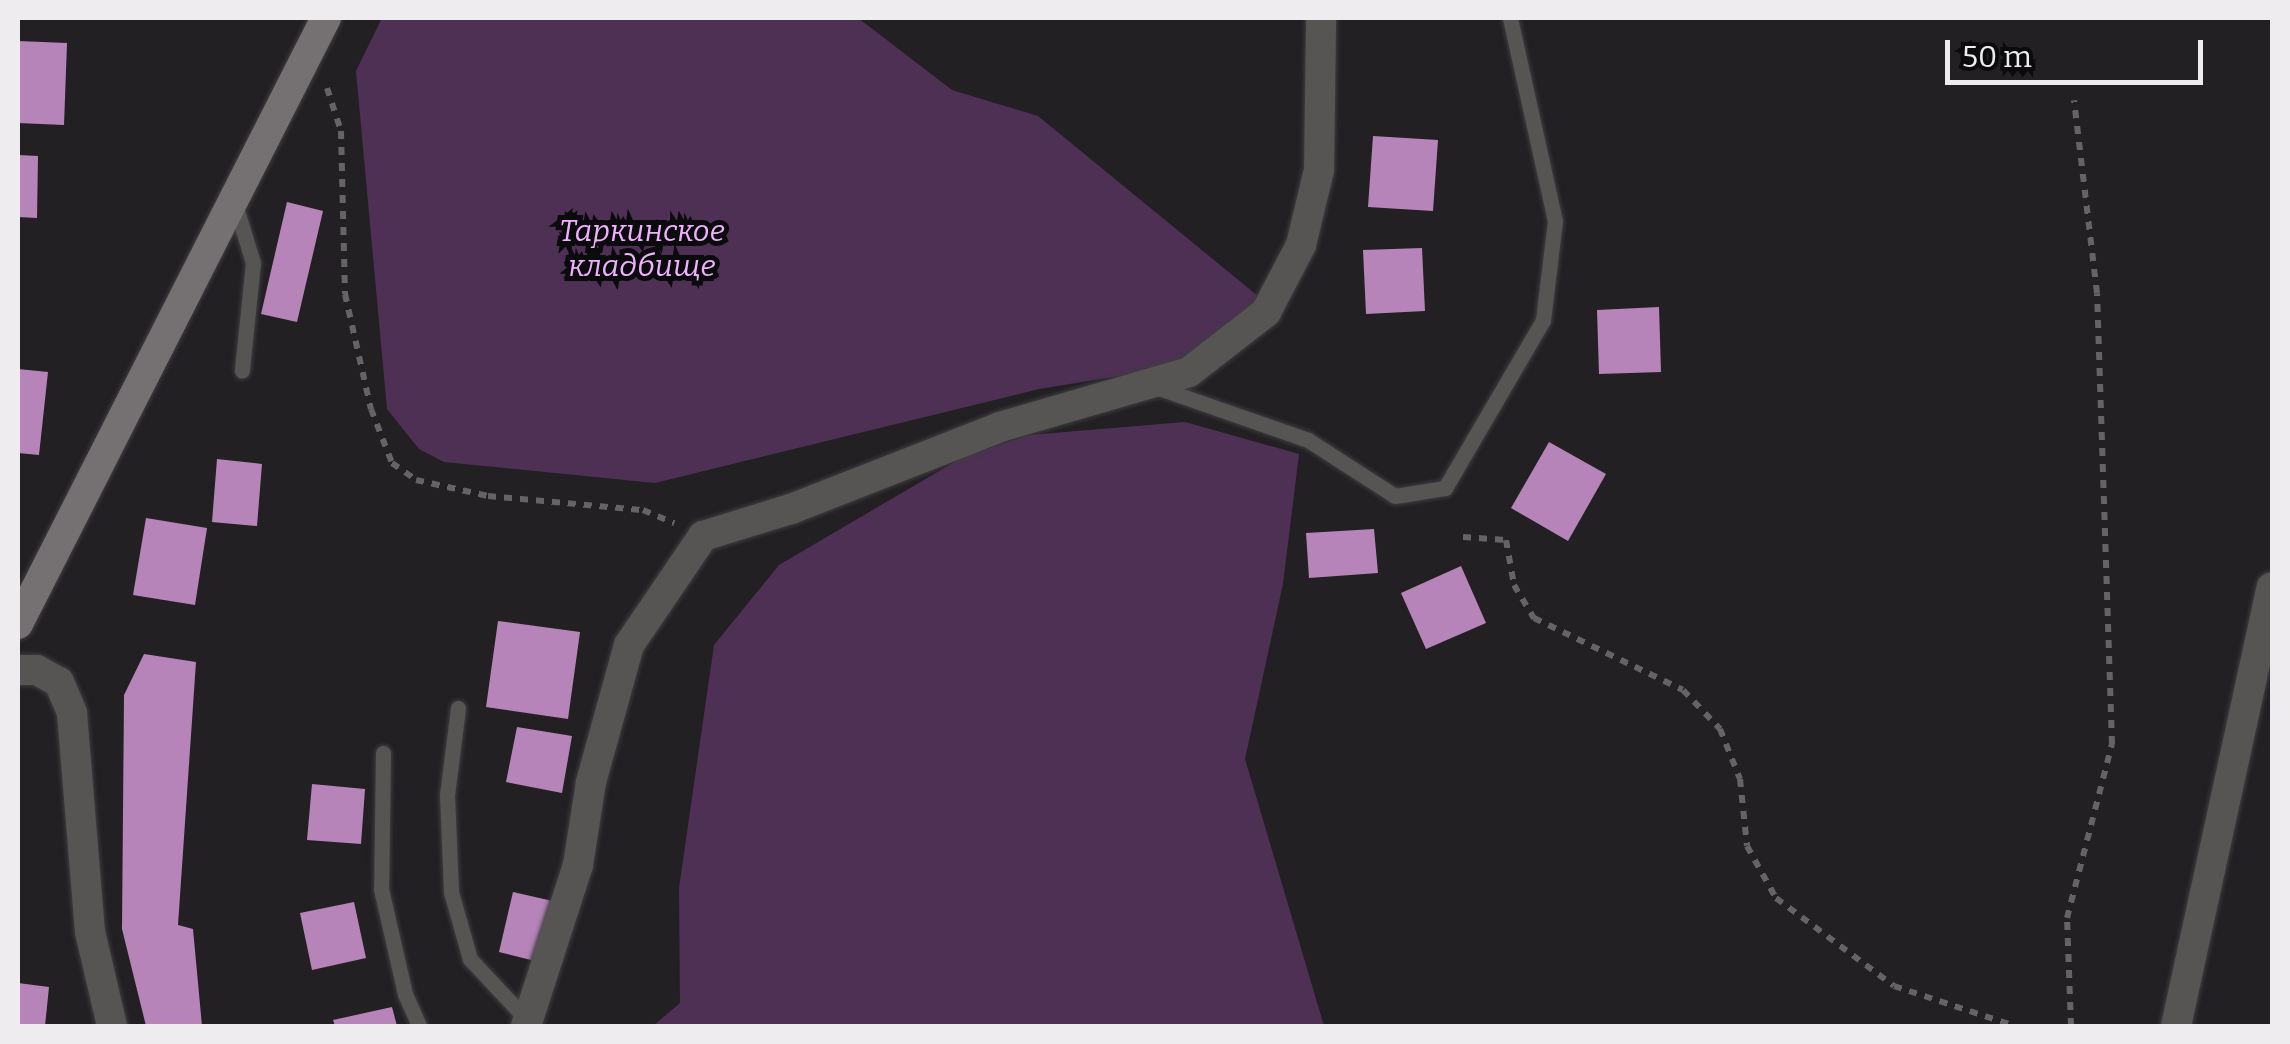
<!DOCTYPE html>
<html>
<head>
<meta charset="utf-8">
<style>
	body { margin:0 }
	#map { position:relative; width:2290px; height:1044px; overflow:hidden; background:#232024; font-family:Bitter,serif }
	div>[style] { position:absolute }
	.green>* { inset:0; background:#4e3055 }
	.building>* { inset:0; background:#b784b9 }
	.path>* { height:6px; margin-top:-3px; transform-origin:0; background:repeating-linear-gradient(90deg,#666367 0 8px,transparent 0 16px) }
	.roads { filter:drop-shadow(0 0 2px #3f3d40) drop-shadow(0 0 2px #3f3d40) }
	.lane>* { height:15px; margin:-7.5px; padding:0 7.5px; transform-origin:7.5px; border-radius:7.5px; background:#575454 }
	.street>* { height:30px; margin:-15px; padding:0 15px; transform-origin:15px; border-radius:15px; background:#575454 }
	.secondary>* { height:30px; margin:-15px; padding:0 15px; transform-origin:15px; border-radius:15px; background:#757071 }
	span { translate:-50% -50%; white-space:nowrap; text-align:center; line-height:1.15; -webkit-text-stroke:10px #0b0a0c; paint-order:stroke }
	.park-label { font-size:30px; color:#efb0fe; font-style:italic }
	.frame { position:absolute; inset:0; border:20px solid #eeecef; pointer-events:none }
	.scale { position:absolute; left:1945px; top:40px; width:258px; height:45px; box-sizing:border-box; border:5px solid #eeecef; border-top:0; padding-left:12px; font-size:30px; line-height:35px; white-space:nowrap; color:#eeecef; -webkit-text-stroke:8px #0b0a0c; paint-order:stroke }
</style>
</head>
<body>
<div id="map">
	<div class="green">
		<div style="clip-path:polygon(382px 18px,858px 18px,952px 90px,1038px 116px,1264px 301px,1181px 366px,1039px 389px,655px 483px,444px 462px,419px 449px,387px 409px,356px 71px)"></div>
		<div style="clip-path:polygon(1185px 422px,1299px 454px,1283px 584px,1245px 759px,1324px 1026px,653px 1026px,680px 1003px,679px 888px,714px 645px,779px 565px,963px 457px,1029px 435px)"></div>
	</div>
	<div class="building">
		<div style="clip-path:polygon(18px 41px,67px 43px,64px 125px,18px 123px)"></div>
		<div style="clip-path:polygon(1373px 136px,1438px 140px,1433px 211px,1368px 207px)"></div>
		<div style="clip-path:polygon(18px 155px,38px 156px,37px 218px,18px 217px)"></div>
		<div style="clip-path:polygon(287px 202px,323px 211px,297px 322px,261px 314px)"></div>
		<div style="clip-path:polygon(1422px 248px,1425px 311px,1366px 314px,1363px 250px)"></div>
		<div style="clip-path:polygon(1659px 307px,1661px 372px,1599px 374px,1597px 310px)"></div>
		<div style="clip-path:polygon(18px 369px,48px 372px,39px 455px,18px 453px)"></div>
		<div style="clip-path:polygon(1549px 442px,1606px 474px,1568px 541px,1511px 508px)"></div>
		<div style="clip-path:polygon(217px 459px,262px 464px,257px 526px,212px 522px)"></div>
		<div style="clip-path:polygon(146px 518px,207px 528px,195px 605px,133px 595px)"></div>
		<div style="clip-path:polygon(1374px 529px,1378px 573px,1309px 578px,1306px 533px)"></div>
		<div style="clip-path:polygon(1461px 566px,1486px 623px,1426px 649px,1401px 593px)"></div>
		<div style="clip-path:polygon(498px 621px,580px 632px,568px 719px,486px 707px)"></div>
		<div style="clip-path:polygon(144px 654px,196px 662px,178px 925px,193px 929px,202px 1026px,146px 1026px,122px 929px,124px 695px)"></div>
		<div style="clip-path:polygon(517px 727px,572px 736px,562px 793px,506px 782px)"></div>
		<div style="clip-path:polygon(312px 784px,365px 789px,361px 844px,307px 840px)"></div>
		<div style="clip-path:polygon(513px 892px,557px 902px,543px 963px,499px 952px)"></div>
		<div style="clip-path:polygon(354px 902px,366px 958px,312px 970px,300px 913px)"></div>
		<div style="clip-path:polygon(18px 983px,49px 987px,45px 1026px,18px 1026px)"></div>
		<div style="clip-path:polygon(392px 1007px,397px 1026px,335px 1026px,333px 1020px)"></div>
	</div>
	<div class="path">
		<div style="left:327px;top:88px;width:45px;rotate:72deg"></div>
		<div style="left:341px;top:131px;width:163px;rotate:88.6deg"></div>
		<div style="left:345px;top:294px;width:118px;rotate:77.3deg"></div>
		<div style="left:371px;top:409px;width:58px;rotate:68.7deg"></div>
		<div style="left:392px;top:463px;width:29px;rotate:35deg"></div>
		<div style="left:416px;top:480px;width:74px;rotate:12.5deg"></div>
		<div style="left:488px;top:496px;width:156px;rotate:5.2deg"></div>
		<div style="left:643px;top:510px;width:34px;rotate:23deg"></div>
		<div style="left:1463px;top:537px;width:43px;rotate:4deg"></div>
		<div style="left:1506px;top:540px;width:46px;rotate:79.9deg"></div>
		<div style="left:1514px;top:585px;width:39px;rotate:59deg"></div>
		<div style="left:1534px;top:618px;width:165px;rotate:25.8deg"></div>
		<div style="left:1683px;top:690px;width:54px;rotate:46.5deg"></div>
		<div style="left:1720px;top:729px;width:54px;rotate:68.2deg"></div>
		<div style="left:1740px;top:779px;width:67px;rotate:84deg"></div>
		<div style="left:1747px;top:846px;width:60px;rotate:60.9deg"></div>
		<div style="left:1776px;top:898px;width:147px;rotate:36.7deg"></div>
		<div style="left:1894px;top:986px;width:127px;rotate:18.3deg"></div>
		<div style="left:2071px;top:1026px;width:108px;rotate:-92.1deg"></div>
		<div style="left:2067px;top:918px;width:180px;rotate:-75.5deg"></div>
		<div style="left:2112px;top:744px;width:451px;rotate:-91.9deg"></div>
		<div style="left:2097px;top:293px;width:194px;rotate:-96.8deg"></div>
	</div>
	<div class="roads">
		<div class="lane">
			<div style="left:235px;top:204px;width:62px;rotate:73deg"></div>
			<div style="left:253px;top:263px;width:108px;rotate:95.9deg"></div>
			<div style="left:1153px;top:386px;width:164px;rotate:19.2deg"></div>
			<div style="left:1308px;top:440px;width:103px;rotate:32.8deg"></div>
			<div style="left:1395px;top:496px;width:51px;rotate:-9.1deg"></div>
			<div style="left:1445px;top:488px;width:194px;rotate:-59.7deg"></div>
			<div style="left:1543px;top:320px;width:100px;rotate:-83.1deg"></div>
			<div style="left:1555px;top:221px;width:208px;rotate:-102.5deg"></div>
			<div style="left:458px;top:708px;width:88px;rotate:97.2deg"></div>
			<div style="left:447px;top:795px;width:97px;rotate:87.6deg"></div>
			<div style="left:451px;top:892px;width:70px;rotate:74.2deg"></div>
			<div style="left:470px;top:959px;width:85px;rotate:46.9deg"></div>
			<div style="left:383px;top:753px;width:136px;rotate:90.8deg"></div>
			<div style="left:381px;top:889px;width:108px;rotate:77.1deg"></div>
			<div style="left:405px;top:994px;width:35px;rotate:66deg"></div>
		</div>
		<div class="street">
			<div style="left:18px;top:670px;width:19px"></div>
			<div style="left:37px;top:670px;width:25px;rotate:29deg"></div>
			<div style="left:59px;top:682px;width:34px;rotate:67deg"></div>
			<div style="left:72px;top:713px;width:220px;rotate:85.3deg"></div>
			<div style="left:90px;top:932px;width:97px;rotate:76.8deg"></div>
			<div style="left:526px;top:1026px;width:169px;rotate:-72.1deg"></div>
			<div style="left:578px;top:865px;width:84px;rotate:-81.1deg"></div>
			<div style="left:591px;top:782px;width:142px;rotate:-74.5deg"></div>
			<div style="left:629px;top:645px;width:132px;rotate:-55.8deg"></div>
			<div style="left:703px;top:536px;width:92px;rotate:-17.1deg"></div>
			<div style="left:791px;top:509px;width:225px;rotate:-21.4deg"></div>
			<div style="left:1000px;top:427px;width:197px;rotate:-16.2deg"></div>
			<div style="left:1189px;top:372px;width:98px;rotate:-37.9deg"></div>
			<div style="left:1266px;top:312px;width:76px;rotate:-62.4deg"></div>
			<div style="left:1301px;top:245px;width:77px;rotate:-76.5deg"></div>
			<div style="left:1319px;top:170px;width:152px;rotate:-89.2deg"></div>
			<div style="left:2176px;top:1026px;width:449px;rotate:-77.7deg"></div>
		</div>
		<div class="secondary">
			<div style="left:18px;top:624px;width:680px;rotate:-63.06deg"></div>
		</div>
	</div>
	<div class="park-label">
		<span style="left:642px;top:248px">Таркинское<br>кладбище</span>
	</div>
	<div class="frame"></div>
	<div class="scale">50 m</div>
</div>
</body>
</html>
